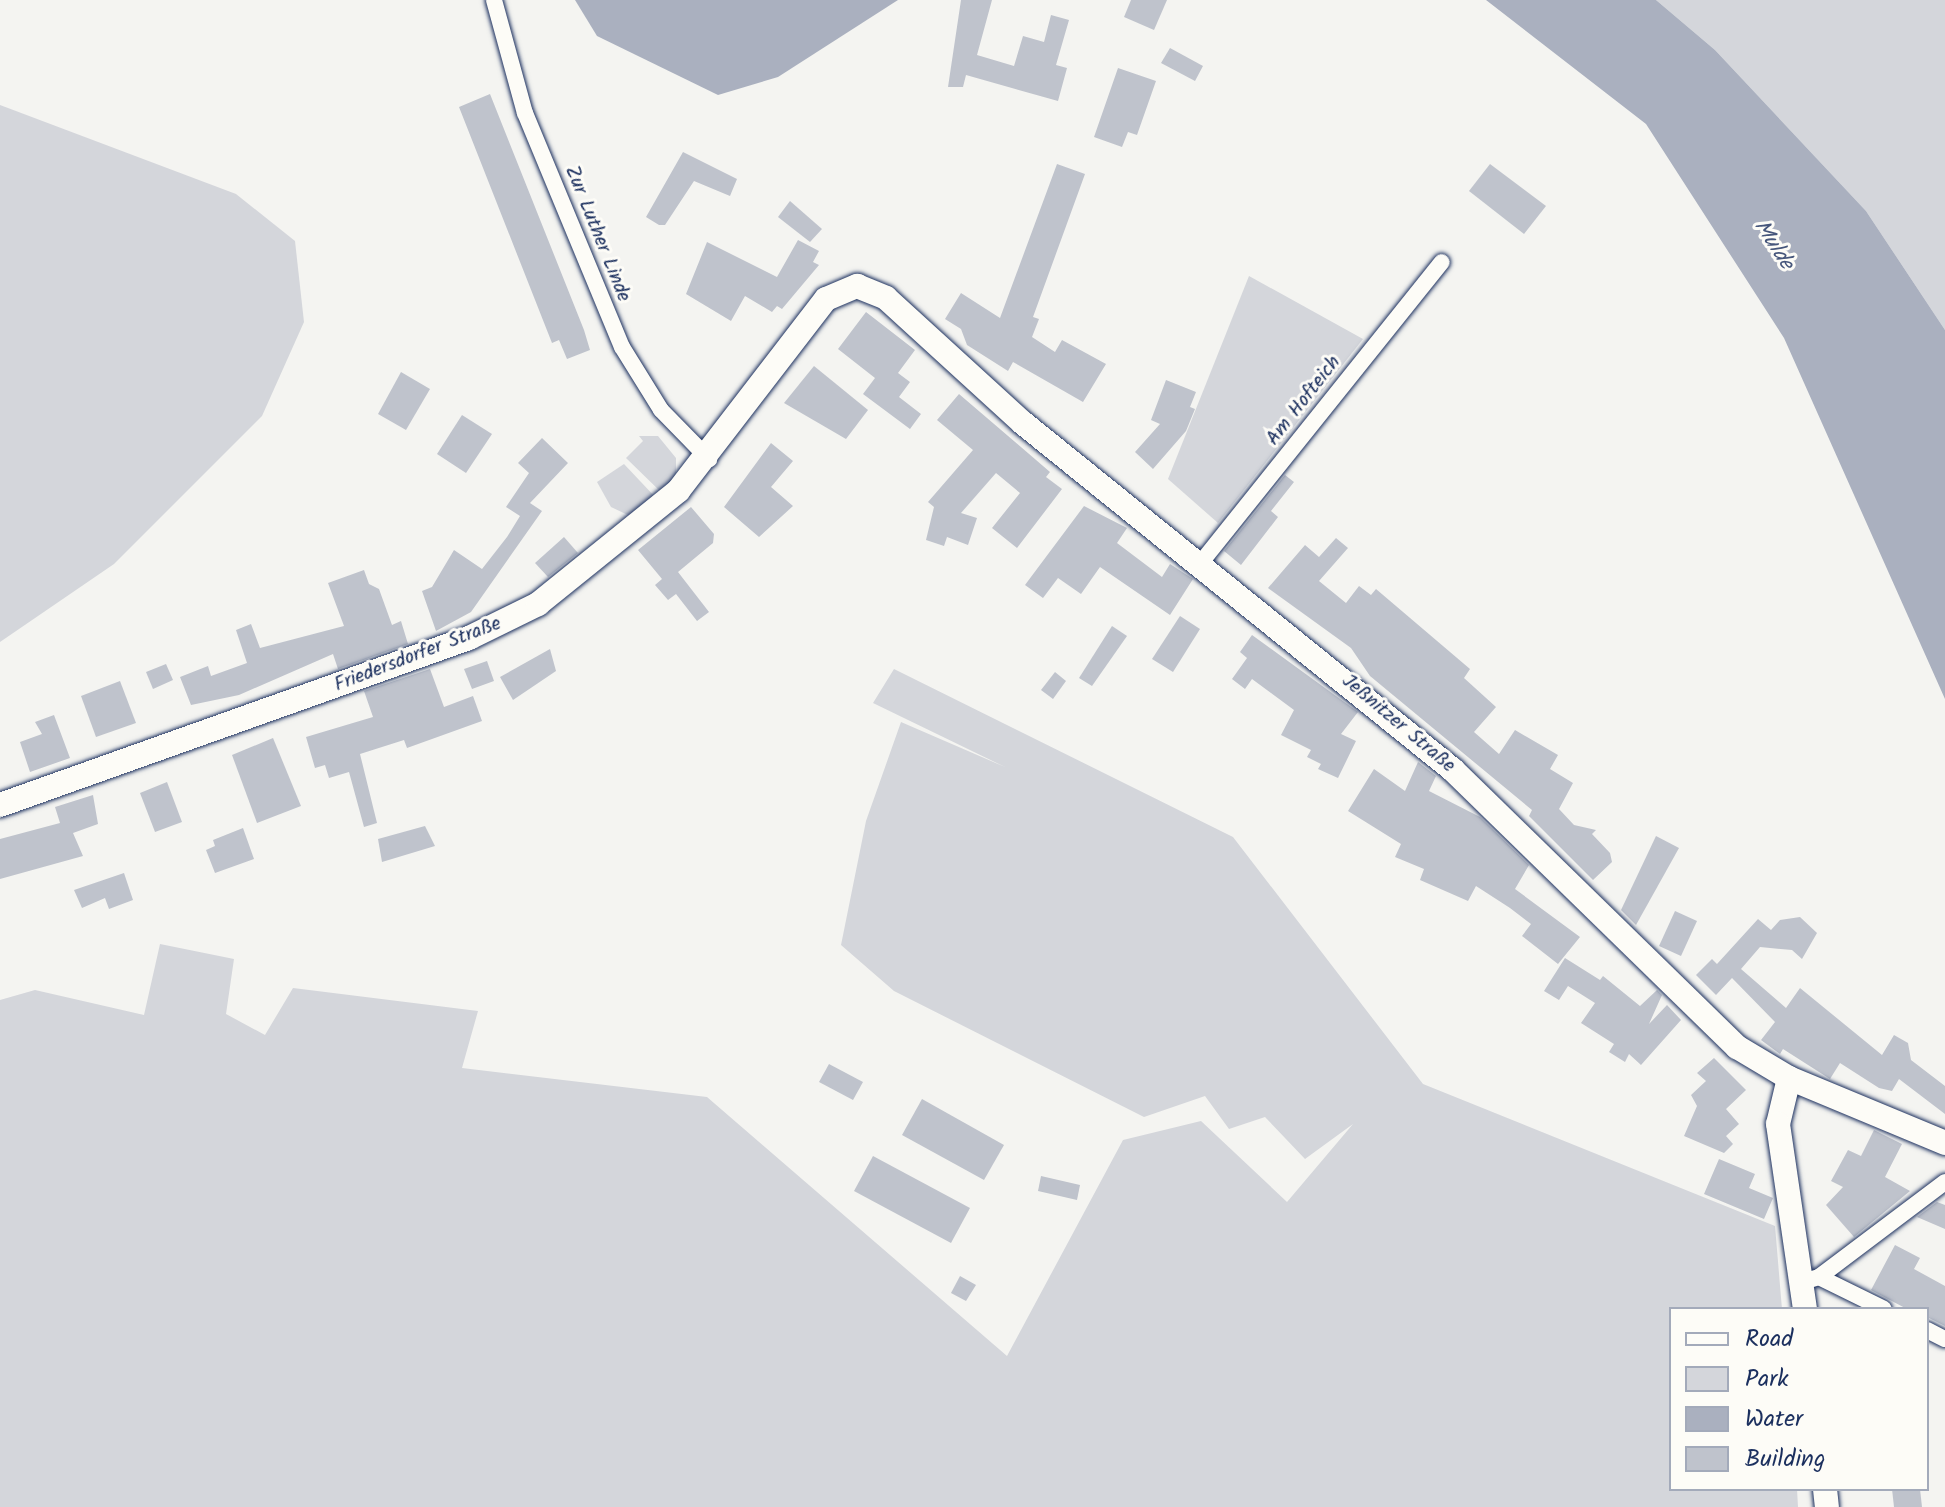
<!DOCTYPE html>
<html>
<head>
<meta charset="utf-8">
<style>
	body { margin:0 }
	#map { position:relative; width:1945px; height:1507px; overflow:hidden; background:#f4f4f1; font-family:Kalam,sans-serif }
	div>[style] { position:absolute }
	.green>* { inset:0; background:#d4d6db }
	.water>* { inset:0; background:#aab0bf }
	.building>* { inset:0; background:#bfc3cc }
	.roads { filter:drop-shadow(0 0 2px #1b2f5e) drop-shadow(0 0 2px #1b2f5e) }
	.street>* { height:16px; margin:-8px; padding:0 8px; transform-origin:8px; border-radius:8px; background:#fdfcf7 }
	.secondary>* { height:24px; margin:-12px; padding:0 12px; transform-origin:12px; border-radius:12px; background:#fdfcf7 }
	span { translate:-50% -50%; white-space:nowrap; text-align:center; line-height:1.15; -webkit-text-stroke:6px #fdfcf7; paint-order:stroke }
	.street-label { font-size:20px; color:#1b2f5e }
	.water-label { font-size:22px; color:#46567b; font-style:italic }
	.legend { position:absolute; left:1669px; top:1307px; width:260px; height:184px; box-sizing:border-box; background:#fdfcf7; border:2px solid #a3aaba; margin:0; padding:10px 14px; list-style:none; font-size:24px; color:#1b2f5e }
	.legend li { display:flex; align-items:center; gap:16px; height:40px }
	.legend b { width:40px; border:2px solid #a3aaba }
</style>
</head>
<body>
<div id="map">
	<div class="green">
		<div style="clip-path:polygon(1656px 0,1945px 0,1945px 330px,1866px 211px,1715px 50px)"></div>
		<div style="clip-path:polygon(0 105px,236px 194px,295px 241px,304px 322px,262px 416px,114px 564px,0 642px)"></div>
		<div style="clip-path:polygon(1249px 276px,1363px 339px,1218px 523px,1168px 479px)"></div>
		<div style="clip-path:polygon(639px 436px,658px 436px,676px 458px,676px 475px,663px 494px,626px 458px,643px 441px)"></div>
		<div style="clip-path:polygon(624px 464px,657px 499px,630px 516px,611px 507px,597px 482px)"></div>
		<div style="clip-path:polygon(894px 669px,1233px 837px,1423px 1084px,1775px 1226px,1782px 1309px,1671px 1309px,1671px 1489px,1797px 1489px,1798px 1507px,0 1507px,0 1000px,35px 990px,144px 1015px,160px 944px,234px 959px,226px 1014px,265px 1035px,293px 988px,478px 1011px,462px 1068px,707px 1097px,1007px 1356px,1123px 1140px,1201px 1121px,1287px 1202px,1353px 1124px,1305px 1159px,1265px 1117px,1229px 1129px,1205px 1096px,1144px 1117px,894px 991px,841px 945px,866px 821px,901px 722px,1005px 767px,873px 703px)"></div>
	</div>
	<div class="water">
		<div style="clip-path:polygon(575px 0,898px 0,778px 77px,718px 95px,597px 36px)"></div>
		<div style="clip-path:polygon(1486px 0,1656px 0,1715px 50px,1866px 211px,1945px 330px,1945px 699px,1784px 338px,1646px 124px)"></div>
	</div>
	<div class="building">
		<div style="clip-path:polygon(961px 0,992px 0,977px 55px,1014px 66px,1023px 36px,1044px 42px,1051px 15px,1069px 20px,1056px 65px,1067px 68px,1058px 101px,966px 75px,963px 87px,948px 87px)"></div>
		<div style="clip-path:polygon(1131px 0,1167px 0,1154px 30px,1124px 17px)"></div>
		<div style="clip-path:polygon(1170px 48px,1203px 66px,1195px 81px,1161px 63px)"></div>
		<div style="clip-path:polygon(1118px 68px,1156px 81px,1137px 135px,1128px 132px,1122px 147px,1094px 137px)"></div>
		<div style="clip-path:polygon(490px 94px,584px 330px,590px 350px,567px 359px,559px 340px,552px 343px,459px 107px)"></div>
		<div style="clip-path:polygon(683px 152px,737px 179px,730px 196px,694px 181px,665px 225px,659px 225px,646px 217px)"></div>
		<div style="clip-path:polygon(1057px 164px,1085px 174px,1033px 317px,1039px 319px,1032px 337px,1055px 352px,1062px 340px,1106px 364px,1083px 402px,1013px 362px,1008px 371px,967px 345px,961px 329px,945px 319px,961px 293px,1000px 318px)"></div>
		<div style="clip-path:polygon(1490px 164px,1546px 206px,1524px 234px,1469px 191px)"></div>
		<div style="clip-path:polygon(790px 201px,822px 229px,810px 242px,778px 217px)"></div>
		<div style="clip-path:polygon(798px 240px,819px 251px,813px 262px,819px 265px,782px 309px,777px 306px,772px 312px,745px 296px,731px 321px,686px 294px,707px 242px,777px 277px)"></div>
		<div style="clip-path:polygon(866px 312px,915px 350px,898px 373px,910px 382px,899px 397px,921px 414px,910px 429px,863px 394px,875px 378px,838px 349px)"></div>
		<div style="clip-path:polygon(814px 366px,868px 410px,846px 439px,784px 403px)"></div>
		<div style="clip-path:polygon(401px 372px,430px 389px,406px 430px,378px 414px)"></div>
		<div style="clip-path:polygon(1166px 380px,1196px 392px,1190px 407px,1195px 409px,1186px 431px,1153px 469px,1135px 452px,1160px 424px,1151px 420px)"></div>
		<div style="clip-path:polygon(959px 394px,1050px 472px,1046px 477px,1062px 489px,1017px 548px,992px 528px,1020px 493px,996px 473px,961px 513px,977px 518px,968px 545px,947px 537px,944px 546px,926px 540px,934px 507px,928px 502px,973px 450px,937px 420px)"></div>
		<div style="clip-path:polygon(462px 415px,492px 434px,466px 473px,437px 454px)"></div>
		<div style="clip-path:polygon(542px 438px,568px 463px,530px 503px,542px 511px,471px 612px,436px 631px,422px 591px,432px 587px,454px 550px,482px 569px,507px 537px,520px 516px,506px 507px,529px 473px,518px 463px)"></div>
		<div style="clip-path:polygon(771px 443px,793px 461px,771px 487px,793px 506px,759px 537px,724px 507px)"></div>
		<div style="clip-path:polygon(1285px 475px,1294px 482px,1271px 511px,1278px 517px,1241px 565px,1224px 551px)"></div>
		<div style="clip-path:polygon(1084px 506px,1127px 528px,1117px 543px,1162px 577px,1170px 564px,1193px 579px,1170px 615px,1100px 567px,1081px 594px,1058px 578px,1043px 598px,1025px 585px)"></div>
		<div style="clip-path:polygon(691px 507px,714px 534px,713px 543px,678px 572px,709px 612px,697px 621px,676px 594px,668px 600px,655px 585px,662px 579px,638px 550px)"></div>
		<div style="clip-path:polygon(564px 537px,578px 553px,548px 577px,535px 563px)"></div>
		<div style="clip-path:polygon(1336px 538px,1348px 548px,1319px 581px,1346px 603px,1359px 586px,1371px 595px,1376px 589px,1470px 669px,1464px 678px,1496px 707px,1474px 732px,1499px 754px,1515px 730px,1558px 755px,1550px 769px,1573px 783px,1559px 809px,1574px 825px,1596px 830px,1592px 834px,1610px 853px,1612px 862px,1593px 880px,1529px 816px,1532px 810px,1370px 676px,1351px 648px,1268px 588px,1305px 545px,1319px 557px)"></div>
		<div style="clip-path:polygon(364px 570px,369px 584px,379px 589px,392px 625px,401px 621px,408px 644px,338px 669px,333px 654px,239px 695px,191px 705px,180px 677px,208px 666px,211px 676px,247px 663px,236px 630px,251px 624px,260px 648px,344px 626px,328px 583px)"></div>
		<div style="clip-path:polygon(1180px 616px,1200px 629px,1173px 672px,1152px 659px)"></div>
		<div style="clip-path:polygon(1112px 626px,1127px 636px,1092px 686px,1079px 678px)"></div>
		<div style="clip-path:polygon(1252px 635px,1358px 712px,1341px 734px,1356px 741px,1338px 778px,1318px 769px,1321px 764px,1307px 757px,1311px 750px,1281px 735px,1294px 710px,1252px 679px,1245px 689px,1232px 679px,1247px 658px,1240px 652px)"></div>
		<div style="clip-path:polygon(550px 649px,556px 671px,513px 700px,500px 677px)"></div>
		<div style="clip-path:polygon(487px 661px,494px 681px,472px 689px,464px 669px)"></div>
		<div style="clip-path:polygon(166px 664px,173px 680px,153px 689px,146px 672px)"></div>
		<div style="clip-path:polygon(430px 669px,444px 707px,473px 696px,482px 721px,407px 748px,404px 740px,360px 754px,377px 823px,364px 827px,349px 772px,329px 778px,325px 765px,315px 768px,306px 737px,373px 717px,364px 691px)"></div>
		<div style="clip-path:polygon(1055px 672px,1066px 681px,1053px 699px,1041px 690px)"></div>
		<div style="clip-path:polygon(120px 681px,136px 723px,96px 737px,81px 696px)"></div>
		<div style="clip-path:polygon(54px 715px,70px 758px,30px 772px,20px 742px,42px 734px,35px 722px)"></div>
		<div style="clip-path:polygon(273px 738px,301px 806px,257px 823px,232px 755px)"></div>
		<div style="clip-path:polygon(1418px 762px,1436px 776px,1429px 791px,1480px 817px,1529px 865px,1515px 889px,1580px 937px,1558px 964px,1522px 936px,1531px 924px,1510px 908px,1476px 886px,1468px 901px,1420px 880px,1424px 869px,1395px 857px,1401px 844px,1348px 811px,1374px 769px,1405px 791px)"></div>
		<div style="clip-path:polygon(167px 782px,182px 822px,155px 832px,140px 793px)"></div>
		<div style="clip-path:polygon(93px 795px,98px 824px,73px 833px,83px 856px,0 879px,0 839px,60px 823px,55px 807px)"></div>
		<div style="clip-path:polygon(425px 826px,435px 846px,382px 862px,378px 839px)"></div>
		<div style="clip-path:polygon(243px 828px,254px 859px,215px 873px,206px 850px,215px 846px,213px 840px)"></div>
		<div style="clip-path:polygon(1656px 836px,1679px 848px,1636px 925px,1621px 910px)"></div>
		<div style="clip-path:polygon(124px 873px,133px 900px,109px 909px,105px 898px,82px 908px,74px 890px)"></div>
		<div style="clip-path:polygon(1675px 911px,1697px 921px,1681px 956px,1659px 946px)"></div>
		<div style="clip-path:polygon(1800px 917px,1817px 933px,1802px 959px,1792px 950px,1760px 947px,1741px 969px,1786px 1008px,1800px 988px,1882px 1055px,1894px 1035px,1908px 1043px,1911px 1060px,1945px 1086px,1945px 1114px,1899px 1079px,1892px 1091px,1879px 1088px,1840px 1063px,1830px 1079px,1783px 1049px,1780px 1054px,1761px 1040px,1775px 1022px,1732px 978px,1716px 995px,1696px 975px,1712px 959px,1717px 964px,1758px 919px,1771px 930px,1780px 920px)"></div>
		<div style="clip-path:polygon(1565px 958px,1600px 980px,1603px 976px,1640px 1006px,1657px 990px,1662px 995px,1649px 1024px,1667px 1005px,1681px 1020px,1641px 1065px,1629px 1054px,1625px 1062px,1609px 1052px,1614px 1044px,1581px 1023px,1595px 1003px,1568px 986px,1559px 1000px,1544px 991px)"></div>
		<div style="clip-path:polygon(1714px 1058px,1746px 1090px,1726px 1109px,1739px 1124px,1726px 1136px,1733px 1144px,1724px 1153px,1684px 1136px,1697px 1106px,1691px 1095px,1706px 1081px,1697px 1073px)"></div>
		<div style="clip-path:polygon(829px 1064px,863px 1082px,853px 1100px,819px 1082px)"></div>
		<div style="clip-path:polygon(922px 1099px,1004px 1145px,984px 1180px,902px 1135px)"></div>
		<div style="clip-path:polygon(1874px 1130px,1902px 1144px,1885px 1177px,1910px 1191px,1854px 1237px,1826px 1205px,1843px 1187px,1831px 1181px,1848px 1150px,1861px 1156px)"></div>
		<div style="clip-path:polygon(873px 1156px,970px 1208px,951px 1243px,854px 1191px)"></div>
		<div style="clip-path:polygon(1719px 1159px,1755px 1174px,1749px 1188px,1773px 1198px,1764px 1219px,1704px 1194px)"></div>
		<div style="clip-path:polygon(1041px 1176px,1080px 1185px,1077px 1200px,1038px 1191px)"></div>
		<div style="clip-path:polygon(1937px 1202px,1945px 1205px,1945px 1229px,1917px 1217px)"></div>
		<div style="clip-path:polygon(1895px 1245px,1920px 1258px,1914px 1269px,1945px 1286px,1945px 1326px,1927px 1317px,1927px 1309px,1907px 1309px,1871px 1290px)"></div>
		<div style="clip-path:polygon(960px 1276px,976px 1285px,966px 1301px,951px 1293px)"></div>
		<div style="clip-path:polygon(1892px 1489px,1920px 1489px,1922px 1507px,1894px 1507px)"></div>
	</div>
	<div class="roads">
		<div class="street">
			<div style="left:494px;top:0;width:117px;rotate:74.7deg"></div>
			<div style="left:525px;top:113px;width:253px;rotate:67.5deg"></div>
			<div style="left:622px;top:347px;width:74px;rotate:58.2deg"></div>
			<div style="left:661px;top:410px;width:69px;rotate:45.6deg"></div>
			<div style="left:1199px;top:565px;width:388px;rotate:-51.3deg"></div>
			<div style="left:1819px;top:1277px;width:158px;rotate:-37deg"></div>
			<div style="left:1809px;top:1280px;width:10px;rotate:-17deg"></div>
			<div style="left:1819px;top:1277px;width:72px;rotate:26.2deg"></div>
			<div style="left:1927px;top:1330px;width:20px;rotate:27deg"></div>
		</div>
		<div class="secondary">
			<div style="left:0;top:805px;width:498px;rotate:-19.6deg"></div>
			<div style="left:469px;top:638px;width:77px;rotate:-26.2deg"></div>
			<div style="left:538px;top:604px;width:180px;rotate:-38.9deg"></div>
			<div style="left:678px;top:491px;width:242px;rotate:-52.4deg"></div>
			<div style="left:826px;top:299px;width:34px;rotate:-23deg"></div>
			<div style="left:857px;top:286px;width:31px;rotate:22deg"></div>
			<div style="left:886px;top:298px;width:185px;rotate:42.4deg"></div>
			<div style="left:1023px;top:423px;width:553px;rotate:38.9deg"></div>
			<div style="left:1453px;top:770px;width:397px;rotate:44.3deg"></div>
			<div style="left:1737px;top:1047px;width:61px;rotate:30.8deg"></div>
			<div style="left:1789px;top:1078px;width:169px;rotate:22.6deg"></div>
			<div style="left:1789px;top:1078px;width:47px;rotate:103.4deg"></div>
			<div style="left:1778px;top:1124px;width:187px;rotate:81.7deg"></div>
			<div style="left:1825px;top:1489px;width:18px;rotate:84deg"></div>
		</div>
	</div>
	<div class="street-label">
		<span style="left:597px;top:234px;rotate:68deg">Zur Luther Linde</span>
		<span style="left:1304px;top:401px;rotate:-52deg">Am Hofteich</span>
		<span style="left:418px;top:655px;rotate:-21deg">Friedersdorfer Straße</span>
		<span style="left:1398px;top:724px;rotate:40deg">Jeßnitzer Straße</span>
	</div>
	<div class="water-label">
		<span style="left:1773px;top:245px;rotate:57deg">Mulde</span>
	</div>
	<ul class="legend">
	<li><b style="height:10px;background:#fdfcf7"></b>Road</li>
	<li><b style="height:22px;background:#d4d6db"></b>Park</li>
	<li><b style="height:22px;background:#aab0bf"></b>Water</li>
	<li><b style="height:22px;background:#bfc3cc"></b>Building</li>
	</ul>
</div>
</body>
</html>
